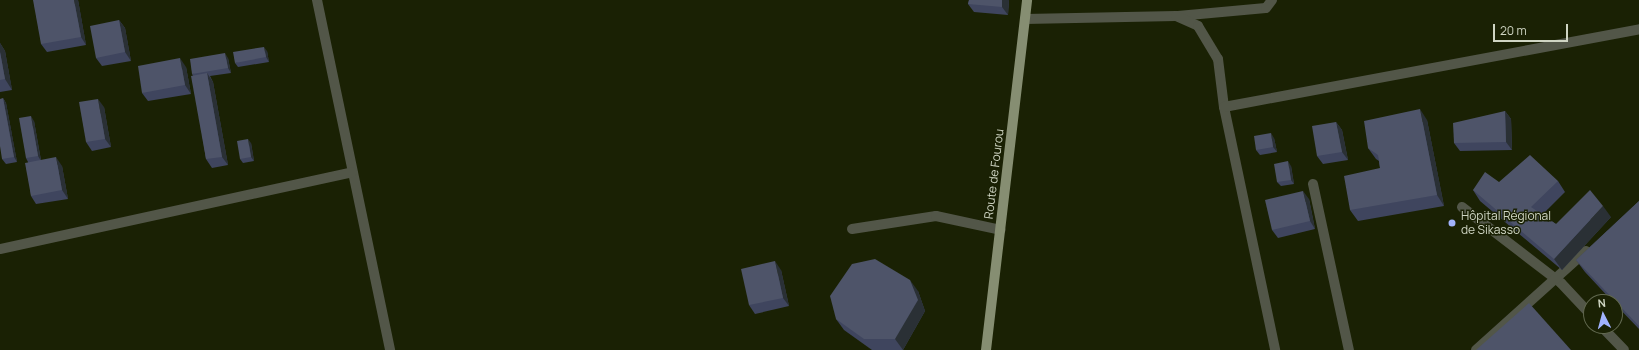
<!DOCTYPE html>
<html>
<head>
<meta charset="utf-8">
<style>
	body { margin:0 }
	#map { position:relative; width:1639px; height:350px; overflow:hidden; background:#1a2104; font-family:Manrope,sans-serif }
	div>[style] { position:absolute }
	.minor>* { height:10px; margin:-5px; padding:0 5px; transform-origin:5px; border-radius:5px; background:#525648 }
	.major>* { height:10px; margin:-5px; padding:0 5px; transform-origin:5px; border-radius:5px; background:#868e72 }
	.wall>* { inset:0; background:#3f455e }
	.shaded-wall>* { inset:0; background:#2a3035 }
	.building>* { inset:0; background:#4e5469 }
	.dots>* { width:11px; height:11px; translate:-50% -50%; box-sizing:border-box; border:2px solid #1a2104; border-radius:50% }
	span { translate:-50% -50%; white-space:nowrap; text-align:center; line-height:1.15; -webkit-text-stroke:3px #1a2104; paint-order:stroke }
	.street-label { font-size:12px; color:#cfd5c3 }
	.poi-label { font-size:12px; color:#cfd5c3 }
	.left { translate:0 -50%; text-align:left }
	.north { position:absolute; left:1583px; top:294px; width:40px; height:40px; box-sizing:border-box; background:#1a2104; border:1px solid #626950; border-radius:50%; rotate:354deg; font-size:11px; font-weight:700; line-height:16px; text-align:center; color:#cfd5c3 }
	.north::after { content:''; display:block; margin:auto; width:14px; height:18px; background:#a1b3fd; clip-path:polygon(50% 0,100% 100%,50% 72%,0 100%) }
	.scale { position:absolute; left:1493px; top:24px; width:75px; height:18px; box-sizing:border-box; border:2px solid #cfd5c3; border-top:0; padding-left:5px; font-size:12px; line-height:14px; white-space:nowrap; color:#cfd5c3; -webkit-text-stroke:3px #1a2104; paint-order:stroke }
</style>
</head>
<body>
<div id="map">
	<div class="minor">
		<div style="left:317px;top:0;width:358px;rotate:78.2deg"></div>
		<div style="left:1178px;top:16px;width:88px;rotate:-5.2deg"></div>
		<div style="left:1266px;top:8px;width:10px;rotate:-53deg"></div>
		<div style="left:1025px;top:19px;width:151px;rotate:-1.1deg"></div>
		<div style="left:1176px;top:16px;width:24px;rotate:24deg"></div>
		<div style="left:1198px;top:26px;width:39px;rotate:59deg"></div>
		<div style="left:1218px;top:59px;width:48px;rotate:82.9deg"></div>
		<div style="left:1224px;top:107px;width:248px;rotate:78.1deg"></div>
		<div style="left:1224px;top:107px;width:422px;rotate:-10.6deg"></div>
		<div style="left:1313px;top:184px;width:170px;rotate:77.8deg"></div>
		<div style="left:1462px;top:207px;width:125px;rotate:37.5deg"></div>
		<div style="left:1561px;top:283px;width:44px;rotate:46.8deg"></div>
		<div style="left:852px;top:229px;width:85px;rotate:-8.8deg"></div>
		<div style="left:936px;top:216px;width:66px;rotate:12.2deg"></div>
		<div style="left:0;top:249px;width:360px;rotate:-12.3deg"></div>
		<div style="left:1601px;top:326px;width:33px;rotate:46deg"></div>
		<div style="left:1476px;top:350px;width:148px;rotate:-42deg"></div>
	</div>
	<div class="major">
		<div style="left:986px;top:350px;width:352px;rotate:-83.3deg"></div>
	</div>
	<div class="wall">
		<div style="clip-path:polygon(78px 0,86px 45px,47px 52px,41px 44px)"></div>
		<div style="clip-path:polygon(969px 0,1009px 0,1008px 15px,974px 12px,968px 4px)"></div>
		<div style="clip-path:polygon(119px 20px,125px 28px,131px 61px,102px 66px,96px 58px)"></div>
		<div style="clip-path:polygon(0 43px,5px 51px,12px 90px,0 92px)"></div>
		<div style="clip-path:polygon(267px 51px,269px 62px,238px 67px,235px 63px)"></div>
		<div style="clip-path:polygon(228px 58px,231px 73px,210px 76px,213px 82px,228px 165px,212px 168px,206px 159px,193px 76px,192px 74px)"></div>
		<div style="clip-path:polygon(186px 67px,191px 94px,148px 101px,142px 93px)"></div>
		<div style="clip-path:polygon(3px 98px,6px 103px,17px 162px,6px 164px,2px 159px)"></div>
		<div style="clip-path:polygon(104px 107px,111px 147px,92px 151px,86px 142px)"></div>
		<div style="clip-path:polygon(1505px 111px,1511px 119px,1512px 150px,1460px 151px,1454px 143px)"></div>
		<div style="clip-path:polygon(1427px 120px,1444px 206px,1358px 221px,1350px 210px,1380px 168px,1379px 161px,1376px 159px,1368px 148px)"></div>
		<div style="clip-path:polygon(34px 121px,41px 160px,62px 166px,68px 199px,36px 204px,31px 196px,28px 162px,26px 158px)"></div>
		<div style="clip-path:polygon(1336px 122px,1342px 130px,1348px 160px,1323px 164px,1317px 156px)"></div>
		<div style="clip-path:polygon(1274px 138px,1277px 152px,1260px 155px,1256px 150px)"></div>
		<div style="clip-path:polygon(251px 143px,254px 161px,243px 163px,240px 159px)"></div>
		<div style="clip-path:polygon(1291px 166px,1294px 184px,1281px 186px,1277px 182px)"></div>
		<div style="clip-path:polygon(1558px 181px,1565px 192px,1542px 215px,1556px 224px,1611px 217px,1562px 270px,1480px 201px,1473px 190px,1499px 182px)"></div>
		<div style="clip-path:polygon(1309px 199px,1315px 229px,1278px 238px,1272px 230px)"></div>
		<div style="clip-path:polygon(1639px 201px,1639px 329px,1615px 304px,1615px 302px,1613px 302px,1585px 272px,1576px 260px)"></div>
		<div style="clip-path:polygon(781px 270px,789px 306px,755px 314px,749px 305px)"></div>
		<div style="clip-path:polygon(918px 291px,925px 311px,903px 350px,872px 350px,844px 330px,836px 319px)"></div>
	</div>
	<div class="shaded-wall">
		<div style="clip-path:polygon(74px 0,78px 0,86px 45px,81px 37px)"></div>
		<div style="clip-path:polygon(1002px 0,1009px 0,1008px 15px,1002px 7px)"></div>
		<div style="clip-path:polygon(119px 20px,125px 28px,131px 61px,125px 52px)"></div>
		<div style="clip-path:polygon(0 43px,5px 51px,12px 90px,5px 79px,0 52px)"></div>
		<div style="clip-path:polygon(264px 47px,267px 51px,269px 62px,266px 57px)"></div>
		<div style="clip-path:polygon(225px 53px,228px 58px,231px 73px,228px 68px)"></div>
		<div style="clip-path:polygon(180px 58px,186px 67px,191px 94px,185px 85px)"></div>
		<div style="clip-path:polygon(207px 73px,213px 82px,228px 165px,222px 157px)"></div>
		<div style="clip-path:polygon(3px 98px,6px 103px,17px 162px,14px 157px)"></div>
		<div style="clip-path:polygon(98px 99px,104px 107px,111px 147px,105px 139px)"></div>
		<div style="clip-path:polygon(1420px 109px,1427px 120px,1444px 206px,1437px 195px)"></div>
		<div style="clip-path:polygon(1505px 111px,1511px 119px,1512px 150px,1506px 142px)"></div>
		<div style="clip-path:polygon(31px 116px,34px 121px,41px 161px,38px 156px)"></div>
		<div style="clip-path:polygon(1336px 122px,1342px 130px,1348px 160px,1342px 152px)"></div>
		<div style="clip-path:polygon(1271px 133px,1274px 138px,1277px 152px,1273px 147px)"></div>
		<div style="clip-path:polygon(248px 139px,251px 143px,254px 161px,251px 157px)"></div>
		<div style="clip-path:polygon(56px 157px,62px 166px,68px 199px,62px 190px)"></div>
		<div style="clip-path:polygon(1288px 161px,1291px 166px,1294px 184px,1291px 180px)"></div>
		<div style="clip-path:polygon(1303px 191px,1309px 199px,1315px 229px,1310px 221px)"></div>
		<div style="clip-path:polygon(1603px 206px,1611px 217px,1562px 270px,1554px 259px)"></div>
		<div style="clip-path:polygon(775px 261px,781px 270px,789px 306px,783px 298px)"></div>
		<div style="clip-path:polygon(910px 280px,918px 291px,925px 311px,903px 350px,895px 339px)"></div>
	</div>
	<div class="building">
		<div style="clip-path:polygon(33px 0,74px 0,81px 37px,41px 44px)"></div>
		<div style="clip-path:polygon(969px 0,1002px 0,1002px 7px,968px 4px)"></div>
		<div style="clip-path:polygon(119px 20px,125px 52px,96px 58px,90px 26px)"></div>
		<div style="clip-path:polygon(264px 47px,266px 57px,235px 63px,233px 52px)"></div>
		<div style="clip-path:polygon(0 52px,5px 79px,0 80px)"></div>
		<div style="clip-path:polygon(225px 53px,228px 68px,192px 74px,190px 59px)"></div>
		<div style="clip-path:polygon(180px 58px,185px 85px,142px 93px,138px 66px)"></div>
		<div style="clip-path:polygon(207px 73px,222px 157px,206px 159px,191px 76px)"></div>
		<div style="clip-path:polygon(3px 98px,14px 157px,2px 159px,0 146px,0 99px)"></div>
		<div style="clip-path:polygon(98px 99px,105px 139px,86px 142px,79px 102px)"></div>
		<div style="clip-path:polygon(1420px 109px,1437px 195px,1350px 210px,1344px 176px,1380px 168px,1378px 155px,1368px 148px,1364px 121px)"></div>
		<div style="clip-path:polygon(1505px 111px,1506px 142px,1454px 143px,1453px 123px)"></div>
		<div style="clip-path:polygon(31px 116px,38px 156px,26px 158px,19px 118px)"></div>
		<div style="clip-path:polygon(1336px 122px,1342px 152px,1317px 156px,1312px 126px)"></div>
		<div style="clip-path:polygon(1271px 133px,1273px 147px,1256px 150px,1254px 136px)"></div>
		<div style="clip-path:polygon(248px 139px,251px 157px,240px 159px,237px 141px)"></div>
		<div style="clip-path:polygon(1530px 155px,1558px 181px,1531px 207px,1556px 224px,1590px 190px,1603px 206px,1554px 259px,1473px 190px,1485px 172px,1499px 182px)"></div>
		<div style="clip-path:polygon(56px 157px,62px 190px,31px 196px,25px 163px)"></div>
		<div style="clip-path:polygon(1288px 161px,1291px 180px,1277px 182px,1274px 164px)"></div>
		<div style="clip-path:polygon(1303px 191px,1310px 221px,1272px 230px,1265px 200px)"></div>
		<div style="clip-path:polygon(1639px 201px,1639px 326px,1576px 260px)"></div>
		<div style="clip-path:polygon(875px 259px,910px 280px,918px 300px,895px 339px,864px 339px,836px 319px,830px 296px,852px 264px)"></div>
		<div style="clip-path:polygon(775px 261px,783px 298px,749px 305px,741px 269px)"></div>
		<div style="clip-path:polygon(1529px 303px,1571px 350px,1476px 350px)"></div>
	</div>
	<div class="dots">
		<div style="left:1452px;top:223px;background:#a1b3fd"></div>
	</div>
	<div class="street-label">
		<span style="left:994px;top:174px;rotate:-83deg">Route de Fourou</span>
	</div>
	<div class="poi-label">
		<span class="left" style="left:1461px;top:223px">Hôpital Régional<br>de Sikasso</span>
	</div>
	<div class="north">N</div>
	<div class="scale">20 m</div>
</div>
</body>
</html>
